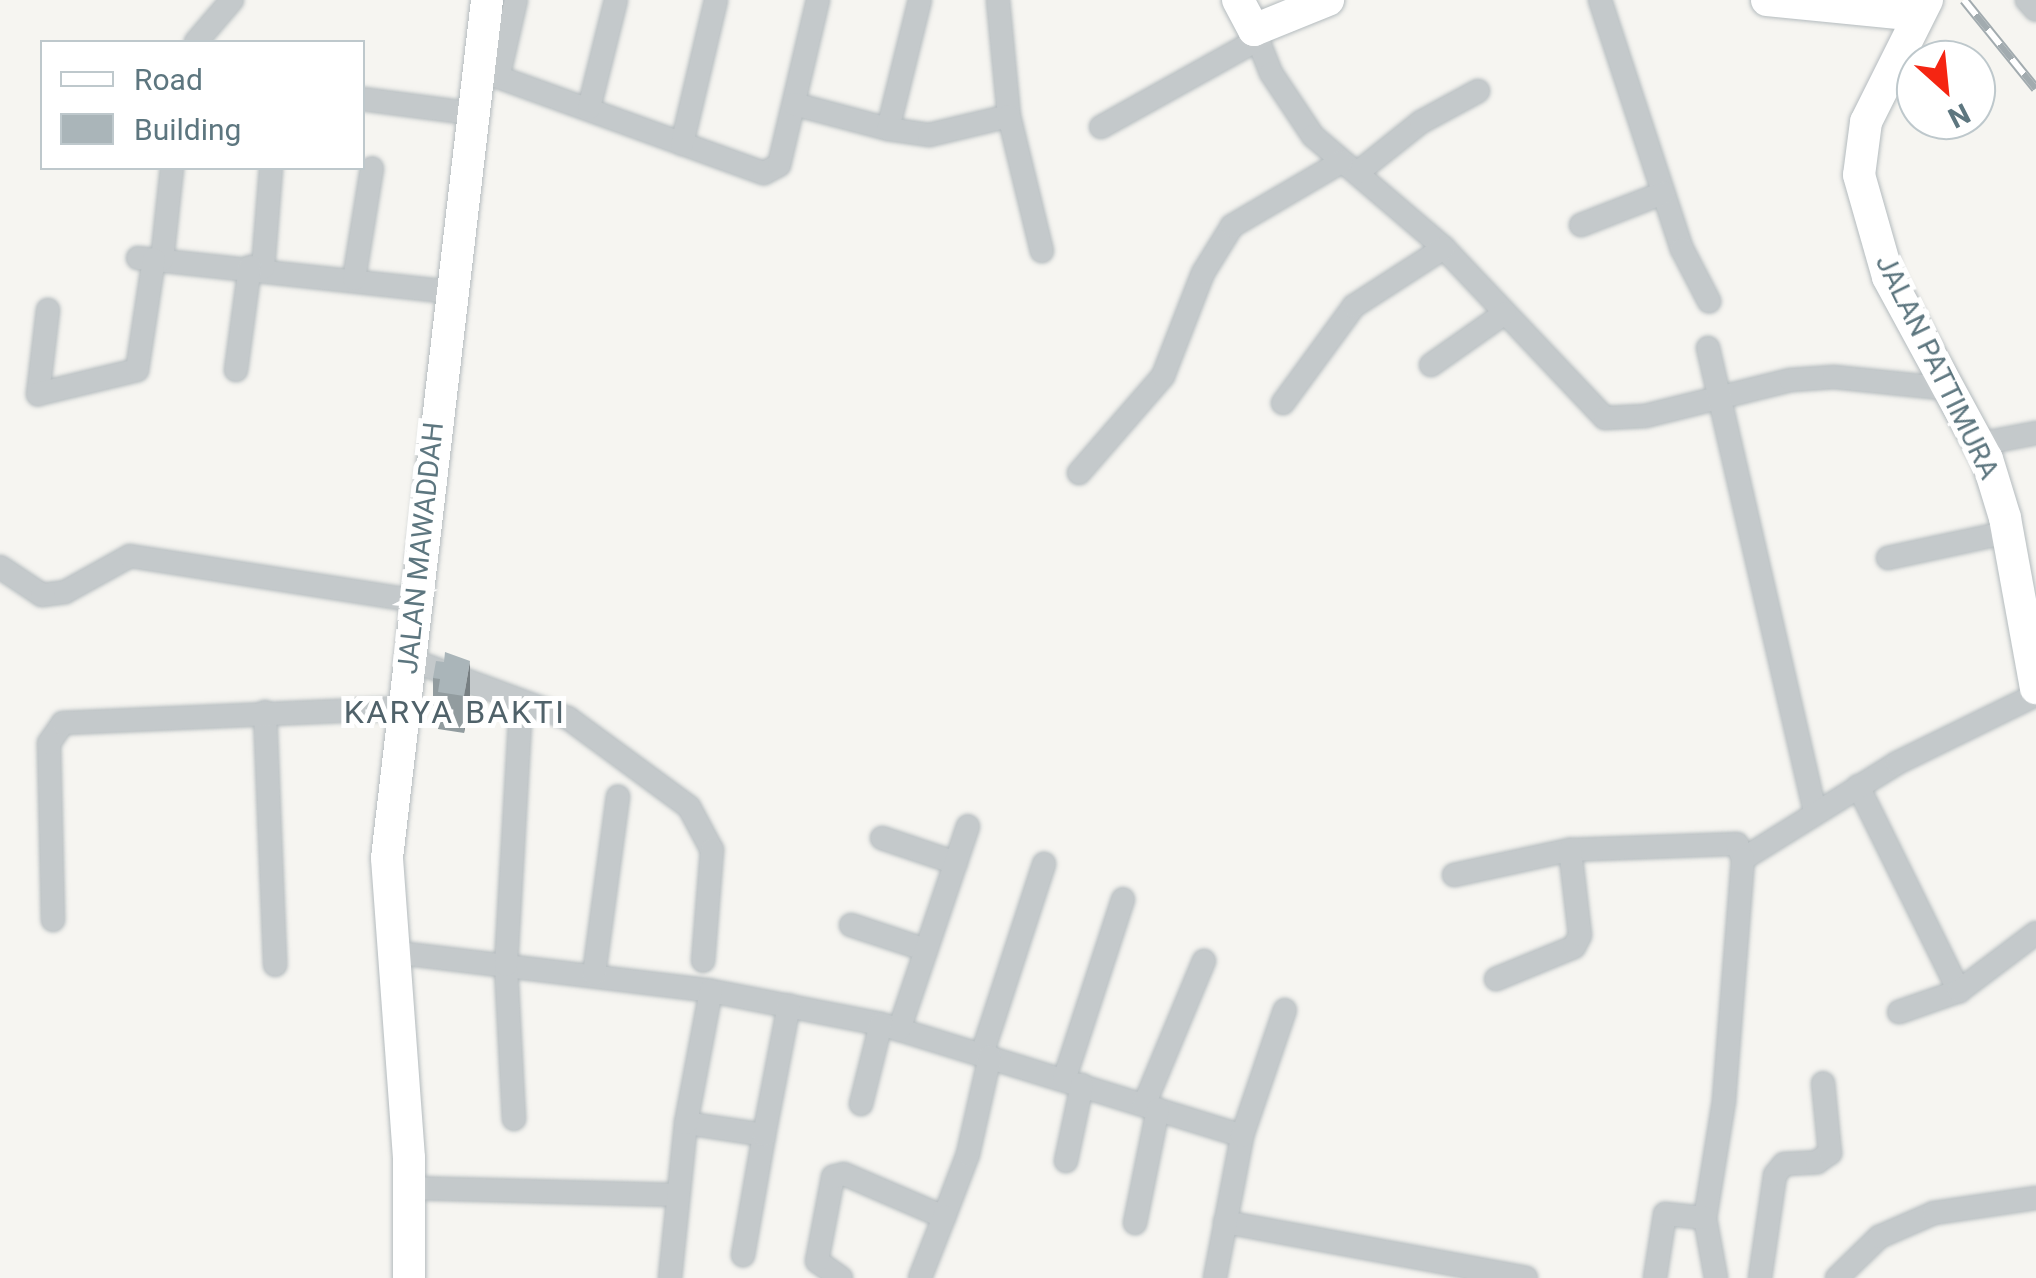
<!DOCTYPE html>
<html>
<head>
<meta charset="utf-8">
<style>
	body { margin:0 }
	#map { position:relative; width:2036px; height:1278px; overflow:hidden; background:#f6f5f1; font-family:Roboto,sans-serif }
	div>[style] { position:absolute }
	.roads { filter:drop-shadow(0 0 2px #b4bbbe) drop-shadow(0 0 2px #b4bbbe) }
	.street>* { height:22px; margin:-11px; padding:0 11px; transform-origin:11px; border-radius:11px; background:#c4c9cb }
	.secondary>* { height:32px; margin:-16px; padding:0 16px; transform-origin:16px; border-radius:16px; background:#fff }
	.rail>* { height:10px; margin-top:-5px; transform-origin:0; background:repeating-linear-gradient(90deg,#fff 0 19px,#a2abaf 0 38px); box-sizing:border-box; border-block:2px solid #a2abaf }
	.wall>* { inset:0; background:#929c9f }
	.shaded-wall>* { inset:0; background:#777f82 }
	.building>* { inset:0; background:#aab5b9 }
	span { translate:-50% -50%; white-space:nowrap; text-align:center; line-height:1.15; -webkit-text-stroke:10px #fff; paint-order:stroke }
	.street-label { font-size:28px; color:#5d767f }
	.quarter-label { font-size:32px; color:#50626a; letter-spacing:2.5px }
	.legend { position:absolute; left:40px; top:40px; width:325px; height:130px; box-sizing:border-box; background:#fff; border:2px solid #bec8cc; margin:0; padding:12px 18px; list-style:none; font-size:30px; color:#5d767f }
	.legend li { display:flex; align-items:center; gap:20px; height:50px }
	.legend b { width:50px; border:2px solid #bec8cc }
	.north { position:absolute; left:1896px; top:40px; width:100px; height:100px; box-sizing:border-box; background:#fff; border:2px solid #bec8cc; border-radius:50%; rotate:153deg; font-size:28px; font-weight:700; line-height:40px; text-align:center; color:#5d767f }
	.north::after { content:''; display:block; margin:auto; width:35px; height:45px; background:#f52512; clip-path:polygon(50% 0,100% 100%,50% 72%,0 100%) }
</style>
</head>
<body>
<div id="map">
	<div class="roads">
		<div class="street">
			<div style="left:998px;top:0;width:117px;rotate:84.6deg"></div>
			<div style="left:1600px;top:0;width:262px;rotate:71.8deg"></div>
			<div style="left:1682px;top:249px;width:59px;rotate:62.6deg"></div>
			<div style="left:2027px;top:0;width:13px;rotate:48deg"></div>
			<div style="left:1254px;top:30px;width:46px;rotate:68.4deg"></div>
			<div style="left:1271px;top:73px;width:76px;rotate:56.3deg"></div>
			<div style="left:1313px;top:136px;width:172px;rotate:40.5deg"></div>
			<div style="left:1444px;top:248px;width:234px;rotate:46.6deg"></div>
			<div style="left:1605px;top:418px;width:40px;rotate:-2.9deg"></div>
			<div style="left:1645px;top:416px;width:150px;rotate:-13.9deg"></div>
			<div style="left:1791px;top:380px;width:43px;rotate:-4deg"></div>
			<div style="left:1834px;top:377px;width:117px;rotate:5.9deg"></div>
			<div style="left:196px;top:42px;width:55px;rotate:-49.4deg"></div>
			<div style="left:476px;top:69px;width:306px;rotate:19.9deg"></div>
			<div style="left:764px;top:173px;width:17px;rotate:-28deg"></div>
			<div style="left:779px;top:165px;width:170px;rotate:-76.7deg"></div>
			<div style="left:499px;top:74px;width:76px;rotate:-77.1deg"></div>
			<div style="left:362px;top:99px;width:108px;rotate:7.5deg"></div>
			<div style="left:794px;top:104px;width:97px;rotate:14.9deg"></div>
			<div style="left:888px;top:129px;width:133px;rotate:-76.1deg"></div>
			<div style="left:589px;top:108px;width:111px;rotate:-76deg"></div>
			<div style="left:1101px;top:127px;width:181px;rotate:-29.1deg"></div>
			<div style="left:888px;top:129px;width:41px;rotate:8.3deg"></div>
			<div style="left:929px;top:135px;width:82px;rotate:-13.4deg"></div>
			<div style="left:1009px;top:116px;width:139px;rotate:76.3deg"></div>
			<div style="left:682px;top:144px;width:148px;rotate:-76.7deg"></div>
			<div style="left:1357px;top:173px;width:82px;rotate:-38.6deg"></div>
			<div style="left:1421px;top:122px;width:65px;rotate:-28.5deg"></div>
			<div style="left:1581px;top:225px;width:88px;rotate:-21.3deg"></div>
			<div style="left:138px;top:258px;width:313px;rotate:6.2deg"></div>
			<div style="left:162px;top:260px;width:93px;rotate:-83.8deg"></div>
			<div style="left:263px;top:268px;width:100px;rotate:-85.4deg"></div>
			<div style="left:354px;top:279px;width:112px;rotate:-80.8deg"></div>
			<div style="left:48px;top:310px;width:85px;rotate:96.8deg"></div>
			<div style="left:38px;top:394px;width:102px;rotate:-13.6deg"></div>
			<div style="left:137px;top:370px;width:112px;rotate:-81.3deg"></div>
			<div style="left:1708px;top:348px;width:476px;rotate:77deg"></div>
			<div style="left:1431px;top:365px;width:90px;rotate:-35.1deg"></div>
			<div style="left:236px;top:370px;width:104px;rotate:-82.3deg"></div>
			<div style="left:1283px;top:403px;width:120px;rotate:-53.8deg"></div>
			<div style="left:1354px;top:306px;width:107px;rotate:-32.8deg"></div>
			<div style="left:1979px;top:444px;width:58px;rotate:-10.9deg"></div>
			<div style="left:1079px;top:473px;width:128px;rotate:-49.1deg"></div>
			<div style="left:1163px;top:376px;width:110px;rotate:-68.8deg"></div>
			<div style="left:1203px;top:273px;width:55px;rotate:-58.3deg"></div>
			<div style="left:1232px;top:226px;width:126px;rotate:-30.4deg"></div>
			<div style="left:1888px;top:558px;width:123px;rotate:-12.2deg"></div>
			<div style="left:0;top:567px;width:50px;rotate:33.7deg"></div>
			<div style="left:42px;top:595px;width:23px;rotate:-7deg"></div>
			<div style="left:65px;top:592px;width:74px;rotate:-29deg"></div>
			<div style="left:130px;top:556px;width:290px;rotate:8.9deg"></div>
			<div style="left:411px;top:660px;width:167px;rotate:20.3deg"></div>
			<div style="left:568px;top:718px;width:150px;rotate:36.3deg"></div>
			<div style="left:689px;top:807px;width:49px;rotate:61.9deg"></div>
			<div style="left:712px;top:850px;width:111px;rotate:94.6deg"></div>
			<div style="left:265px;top:712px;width:253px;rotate:87.7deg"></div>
			<div style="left:1858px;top:786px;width:229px;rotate:63.8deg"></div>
			<div style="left:882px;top:838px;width:78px;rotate:18.7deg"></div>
			<div style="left:1743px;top:859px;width:181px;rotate:-31.9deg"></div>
			<div style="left:1897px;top:763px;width:155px;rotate:-26.1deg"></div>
			<div style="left:1454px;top:875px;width:119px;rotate:-12.2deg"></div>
			<div style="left:1570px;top:850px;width:167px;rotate:-2.1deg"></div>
			<div style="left:1737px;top:844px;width:16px;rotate:68deg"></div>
			<div style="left:1743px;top:859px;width:243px;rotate:94.5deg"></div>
			<div style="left:1724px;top:1101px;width:119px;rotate:99.2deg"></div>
			<div style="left:1705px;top:1218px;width:61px;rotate:79.6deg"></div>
			<div style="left:53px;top:920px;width:177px;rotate:-91.3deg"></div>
			<div style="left:49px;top:743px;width:24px;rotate:-55deg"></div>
			<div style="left:63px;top:723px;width:339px;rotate:-2.5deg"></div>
			<div style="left:851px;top:925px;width:79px;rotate:18.4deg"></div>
			<div style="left:391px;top:952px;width:322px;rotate:6.9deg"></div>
			<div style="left:711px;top:991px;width:173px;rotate:11deg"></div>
			<div style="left:881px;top:1024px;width:378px;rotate:17.2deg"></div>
			<div style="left:594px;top:974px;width:179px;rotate:-82.3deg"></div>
			<div style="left:1496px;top:979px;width:84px;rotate:-22.3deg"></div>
			<div style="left:1574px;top:947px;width:13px;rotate:-63deg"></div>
			<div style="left:1580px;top:935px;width:86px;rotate:-96.7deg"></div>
			<div style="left:1899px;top:1012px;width:64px;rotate:-19.3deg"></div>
			<div style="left:1959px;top:991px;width:96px;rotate:-37deg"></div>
			<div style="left:899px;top:1030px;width:215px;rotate:-71.3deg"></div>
			<div style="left:982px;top:1054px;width:200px;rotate:-71.9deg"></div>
			<div style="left:1064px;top:1080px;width:190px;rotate:-71.9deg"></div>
			<div style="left:861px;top:1104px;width:82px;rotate:-76deg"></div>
			<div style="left:1144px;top:1105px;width:156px;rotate:-67.4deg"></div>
			<div style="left:514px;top:1119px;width:154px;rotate:-93deg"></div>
			<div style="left:506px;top:965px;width:264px;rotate:-86.7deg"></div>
			<div style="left:686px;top:1123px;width:79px;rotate:8.7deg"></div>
			<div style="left:764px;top:1135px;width:122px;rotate:99.9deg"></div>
			<div style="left:764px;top:1135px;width:132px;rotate:-79.1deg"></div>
			<div style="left:1066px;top:1161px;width:78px;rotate:-78.1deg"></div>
			<div style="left:409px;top:1188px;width:269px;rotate:1.5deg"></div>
			<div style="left:1225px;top:1222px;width:306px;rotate:10.5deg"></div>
			<div style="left:1135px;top:1223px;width:116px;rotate:-78.6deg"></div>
			<div style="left:670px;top:1278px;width:156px;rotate:-84.1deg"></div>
			<div style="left:686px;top:1123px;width:134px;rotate:-79.3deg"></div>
			<div style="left:841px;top:1278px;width:29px;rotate:-145deg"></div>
			<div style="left:817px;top:1261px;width:86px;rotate:-79.2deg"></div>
			<div style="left:833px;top:1177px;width:11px;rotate:-15deg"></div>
			<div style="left:844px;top:1174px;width:109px;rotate:23.3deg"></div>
			<div style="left:944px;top:1217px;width:67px;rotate:-69.1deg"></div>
			<div style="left:968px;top:1154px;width:100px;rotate:-77.3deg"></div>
			<div style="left:920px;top:1278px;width:66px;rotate:-68.5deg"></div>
			<div style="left:1215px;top:1278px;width:145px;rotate:-79.2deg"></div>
			<div style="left:1242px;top:1136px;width:133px;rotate:-71.2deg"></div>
			<div style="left:1655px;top:1278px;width:65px;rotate:-81.1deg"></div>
			<div style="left:1665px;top:1214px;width:40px;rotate:5.7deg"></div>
			<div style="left:1760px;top:1278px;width:104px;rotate:-81.7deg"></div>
			<div style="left:1775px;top:1175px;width:14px;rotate:-51deg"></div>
			<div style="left:1784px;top:1164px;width:33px;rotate:-3deg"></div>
			<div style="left:1817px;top:1162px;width:16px;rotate:-35deg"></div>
			<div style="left:1830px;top:1153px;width:70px;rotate:-95.7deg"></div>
			<div style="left:1837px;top:1278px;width:59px;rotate:-44.3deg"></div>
			<div style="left:1879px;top:1237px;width:60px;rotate:-23.6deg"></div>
			<div style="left:1934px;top:1213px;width:103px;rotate:-8.4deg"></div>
		</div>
		<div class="secondary">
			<div style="left:1238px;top:0;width:34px;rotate:62deg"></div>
			<div style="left:1254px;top:30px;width:80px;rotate:-22.1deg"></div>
			<div style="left:1767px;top:0;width:152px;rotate:5.7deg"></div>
			<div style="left:1927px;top:0;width:136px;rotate:116.6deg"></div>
			<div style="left:1866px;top:122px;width:53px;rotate:97.5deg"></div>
			<div style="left:1859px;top:175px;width:106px;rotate:74.1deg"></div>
			<div style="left:1888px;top:277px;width:207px;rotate:61.5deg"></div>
			<div style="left:1987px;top:459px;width:62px;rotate:73deg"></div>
			<div style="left:2005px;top:518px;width:173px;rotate:79.7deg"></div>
			<div style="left:409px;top:1278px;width:120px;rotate:-90deg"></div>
			<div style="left:409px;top:1158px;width:301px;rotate:-94.2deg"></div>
			<div style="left:387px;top:858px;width:864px;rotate:-83.35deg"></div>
		</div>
	</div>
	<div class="rail">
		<div style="left:1964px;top:0;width:114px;rotate:51deg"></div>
	</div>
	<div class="wall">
		<div style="clip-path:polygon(444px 662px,470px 698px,464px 733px,438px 729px,438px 715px,433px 714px,433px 678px)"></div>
	</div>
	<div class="shaded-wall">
		<div style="clip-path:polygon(470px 661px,470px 698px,464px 733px,464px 696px)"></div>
	</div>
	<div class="building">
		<div style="clip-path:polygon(445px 652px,470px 661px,464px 696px,438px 692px,440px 679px,433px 678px,436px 661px,444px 662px)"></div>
	</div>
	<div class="street-label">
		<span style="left:1937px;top:367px;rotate:64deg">JALAN PATTIMURA</span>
		<span style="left:421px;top:548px;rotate:-84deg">JALAN MAWADDAH</span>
	</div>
	<div class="quarter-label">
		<span style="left:455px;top:712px">KARYA BAKTI</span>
	</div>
	<ul class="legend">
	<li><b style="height:12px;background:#fff"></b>Road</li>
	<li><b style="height:28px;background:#aab5b9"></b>Building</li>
	</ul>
	<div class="north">N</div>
</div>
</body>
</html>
